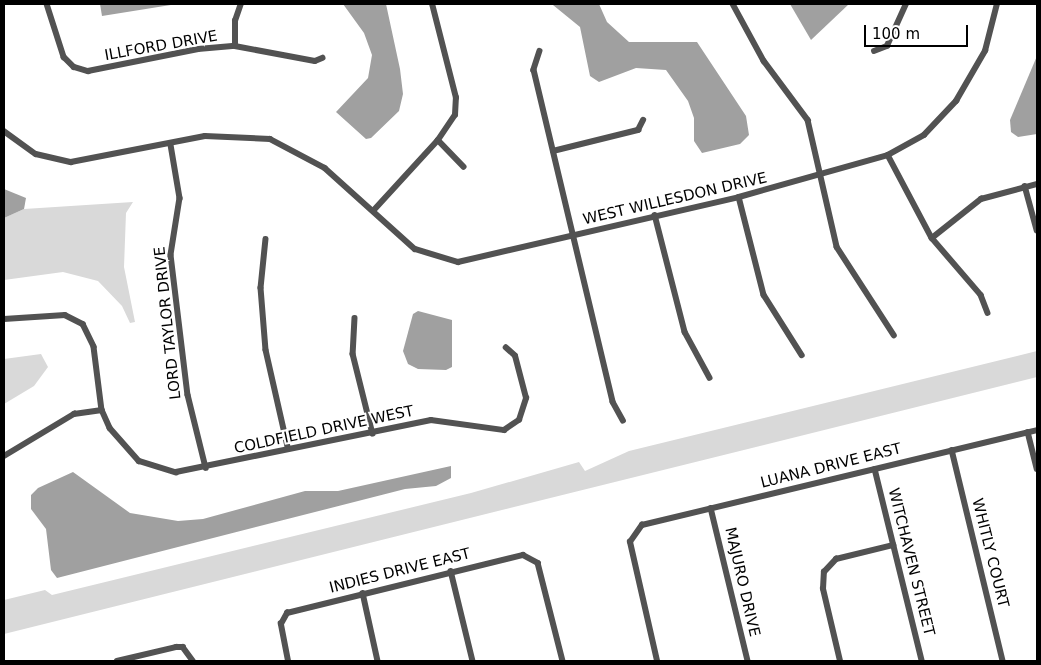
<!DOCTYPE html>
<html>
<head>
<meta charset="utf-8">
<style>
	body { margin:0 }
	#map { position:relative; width:1041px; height:665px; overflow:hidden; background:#fff; font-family:"DejaVu Sans",sans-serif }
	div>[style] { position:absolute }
	.green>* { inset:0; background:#d9d9d9 }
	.water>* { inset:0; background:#a0a0a0 }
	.street>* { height:5.5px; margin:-2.75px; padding:0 2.75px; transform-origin:2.75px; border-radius:2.75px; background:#525252 }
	span { translate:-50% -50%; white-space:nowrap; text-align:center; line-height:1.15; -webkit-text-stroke:4px #fff; paint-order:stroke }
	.street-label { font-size:15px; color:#000 }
	.frame { position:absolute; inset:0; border:5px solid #000; pointer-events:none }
	.scale { position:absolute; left:864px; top:25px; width:104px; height:22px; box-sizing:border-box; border:2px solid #000; border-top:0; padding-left:6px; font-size:15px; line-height:18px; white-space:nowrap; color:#000; -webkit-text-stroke:4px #fff; paint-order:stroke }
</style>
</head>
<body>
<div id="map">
	<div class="green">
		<div style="clip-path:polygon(133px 202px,126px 213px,124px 267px,135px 322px,130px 323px,122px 306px,98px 281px,63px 272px,4px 280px,4px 218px,24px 209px)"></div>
		<div style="clip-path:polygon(1037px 351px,1037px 377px,4px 634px,4px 600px,45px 590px,52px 595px,471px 493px,579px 462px,585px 471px,629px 451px)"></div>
		<div style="clip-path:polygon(41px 354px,48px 367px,34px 386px,4px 404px,4px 359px)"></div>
	</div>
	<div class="water">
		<div style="clip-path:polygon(100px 4px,177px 4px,102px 16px)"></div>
		<div style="clip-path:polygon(343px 4px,386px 4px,400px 69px,403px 94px,399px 111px,371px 138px,366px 139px,336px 112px,368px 78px,372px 55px,364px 33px)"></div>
		<div style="clip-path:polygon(599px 4px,607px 22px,629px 42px,697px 42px,746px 116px,749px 135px,740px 144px,702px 153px,694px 141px,694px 118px,688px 101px,666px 70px,636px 68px,599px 82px,590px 76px,580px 27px,553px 5px)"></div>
		<div style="clip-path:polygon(790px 4px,849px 4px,811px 40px)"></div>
		<div style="clip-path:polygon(1037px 56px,1037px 134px,1018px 137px,1011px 132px,1010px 120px)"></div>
		<div style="clip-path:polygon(4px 189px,26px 198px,24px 209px,4px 218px)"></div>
		<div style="clip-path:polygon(418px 311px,452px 320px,452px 367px,446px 370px,418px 369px,408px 364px,403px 351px,413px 314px)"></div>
		<div style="clip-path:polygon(451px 466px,451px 478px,436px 486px,405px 489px,57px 578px,51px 570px,46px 529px,31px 509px,31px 495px,38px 488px,73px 472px,130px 513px,178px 521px,203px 519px,305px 491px,338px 491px)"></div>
	</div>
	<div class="street">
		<div style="left:47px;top:4px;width:56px;rotate:72.2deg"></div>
		<div style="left:64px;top:57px;width:14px;rotate:45deg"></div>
		<div style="left:74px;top:67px;width:15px;rotate:16deg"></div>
		<div style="left:88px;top:71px;width:112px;rotate:-11.3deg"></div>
		<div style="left:198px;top:49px;width:37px;rotate:-5deg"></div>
		<div style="left:235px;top:46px;width:81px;rotate:10.6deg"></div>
		<div style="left:315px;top:61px;width:8px;rotate:-23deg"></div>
		<div style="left:733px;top:4px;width:65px;rotate:61.5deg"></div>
		<div style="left:764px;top:61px;width:74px;rotate:53.3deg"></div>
		<div style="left:808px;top:120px;width:130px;rotate:77.1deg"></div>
		<div style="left:837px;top:247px;width:105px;rotate:57.1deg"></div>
		<div style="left:235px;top:46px;width:25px;rotate:-90deg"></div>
		<div style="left:235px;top:21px;width:18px;rotate:-71deg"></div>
		<div style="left:540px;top:51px;width:20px;rotate:108deg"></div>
		<div style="left:534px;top:70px;width:341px;rotate:76.6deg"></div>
		<div style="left:613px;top:402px;width:21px;rotate:61deg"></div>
		<div style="left:874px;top:51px;width:14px;rotate:-21deg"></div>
		<div style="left:887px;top:46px;width:46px;rotate:-65.7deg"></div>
		<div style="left:4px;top:131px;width:39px;rotate:36deg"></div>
		<div style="left:36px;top:154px;width:36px;rotate:13deg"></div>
		<div style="left:71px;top:162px;width:136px;rotate:-11deg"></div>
		<div style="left:205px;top:136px;width:65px;rotate:2.6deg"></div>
		<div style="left:270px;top:139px;width:62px;rotate:27.8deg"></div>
		<div style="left:325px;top:168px;width:121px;rotate:42deg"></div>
		<div style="left:415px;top:249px;width:45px;rotate:16.8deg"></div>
		<div style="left:458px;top:262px;width:288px;rotate:-13deg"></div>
		<div style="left:739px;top:197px;width:155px;rotate:-15.7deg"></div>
		<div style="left:888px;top:155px;width:41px;rotate:-29.1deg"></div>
		<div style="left:924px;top:135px;width:47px;rotate:-46.7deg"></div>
		<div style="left:956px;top:101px;width:58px;rotate:-59.9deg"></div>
		<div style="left:985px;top:51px;width:49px;rotate:-75.7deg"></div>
		<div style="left:438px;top:140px;width:37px;rotate:46deg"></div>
		<div style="left:171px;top:145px;width:54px;rotate:80.4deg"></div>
		<div style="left:180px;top:198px;width:58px;rotate:99deg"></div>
		<div style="left:171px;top:255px;width:141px;rotate:83.1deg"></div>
		<div style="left:188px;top:395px;width:75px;rotate:76.1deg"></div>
		<div style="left:553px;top:151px;width:88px;rotate:-13.9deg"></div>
		<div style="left:638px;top:130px;width:11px;rotate:-63deg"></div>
		<div style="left:888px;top:155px;width:94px;rotate:62.1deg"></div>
		<div style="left:932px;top:238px;width:75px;rotate:49.3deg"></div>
		<div style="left:981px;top:295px;width:19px;rotate:69deg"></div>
		<div style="left:1025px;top:186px;width:46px;rotate:74.7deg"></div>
		<div style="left:739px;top:197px;width:101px;rotate:75.7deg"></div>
		<div style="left:764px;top:295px;width:71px;rotate:57.7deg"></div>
		<div style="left:373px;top:211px;width:96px;rotate:-47.5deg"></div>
		<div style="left:438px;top:140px;width:30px;rotate:-56deg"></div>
		<div style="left:455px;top:115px;width:17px;rotate:-87deg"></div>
		<div style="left:456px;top:98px;width:97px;rotate:-104.3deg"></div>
		<div style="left:655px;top:215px;width:121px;rotate:75.6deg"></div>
		<div style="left:685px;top:332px;width:52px;rotate:61.5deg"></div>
		<div style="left:932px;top:238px;width:63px;rotate:-38.5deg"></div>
		<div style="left:981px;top:199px;width:58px;rotate:-15deg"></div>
		<div style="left:266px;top:239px;width:49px;rotate:95.8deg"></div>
		<div style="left:261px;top:288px;width:62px;rotate:85.4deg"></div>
		<div style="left:266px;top:350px;width:99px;rotate:77.2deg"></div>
		<div style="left:355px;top:318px;width:36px;rotate:93deg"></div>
		<div style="left:353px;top:354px;width:82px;rotate:76deg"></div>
		<div style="left:4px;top:319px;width:61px;rotate:-3.8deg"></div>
		<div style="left:65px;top:315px;width:20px;rotate:27deg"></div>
		<div style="left:83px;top:324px;width:25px;rotate:64deg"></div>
		<div style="left:94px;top:347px;width:64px;rotate:82.8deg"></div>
		<div style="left:102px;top:410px;width:20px;rotate:66deg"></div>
		<div style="left:110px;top:428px;width:44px;rotate:48.7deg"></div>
		<div style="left:139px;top:461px;width:39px;rotate:17deg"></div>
		<div style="left:176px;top:472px;width:260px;rotate:-11.5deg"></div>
		<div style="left:431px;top:420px;width:74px;rotate:7.8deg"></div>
		<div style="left:504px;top:430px;width:18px;rotate:-34deg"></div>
		<div style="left:519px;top:420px;width:23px;rotate:-72deg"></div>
		<div style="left:526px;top:398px;width:43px;rotate:-104.7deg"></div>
		<div style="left:515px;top:356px;width:12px;rotate:-138deg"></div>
		<div style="left:1028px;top:432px;width:38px;rotate:76deg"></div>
		<div style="left:952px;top:450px;width:217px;rotate:76.4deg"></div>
		<div style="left:4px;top:456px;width:82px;rotate:-31deg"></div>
		<div style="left:74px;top:414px;width:28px;rotate:-8deg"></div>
		<div style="left:875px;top:469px;width:198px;rotate:76.2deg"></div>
		<div style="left:711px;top:508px;width:157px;rotate:76.4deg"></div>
		<div style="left:451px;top:571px;width:93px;rotate:76.3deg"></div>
		<div style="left:363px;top:593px;width:70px;rotate:77.6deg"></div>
		<div style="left:117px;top:661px;width:61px;rotate:-13.3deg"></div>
		<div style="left:176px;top:647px;width:7px"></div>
		<div style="left:183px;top:647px;width:17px;rotate:54deg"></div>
		<div style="left:288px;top:661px;width:38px;rotate:-101deg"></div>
		<div style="left:281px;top:624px;width:13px;rotate:-61deg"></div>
		<div style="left:287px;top:613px;width:243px;rotate:-13.8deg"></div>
		<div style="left:523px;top:555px;width:17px;rotate:28deg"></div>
		<div style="left:538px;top:563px;width:101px;rotate:75.7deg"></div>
		<div style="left:657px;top:661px;width:122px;rotate:-102.8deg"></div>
		<div style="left:630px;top:542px;width:21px;rotate:-55deg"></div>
		<div style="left:642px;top:525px;width:406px;rotate:-13.5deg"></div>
		<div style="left:840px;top:661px;width:74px;rotate:-103.3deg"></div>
		<div style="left:823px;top:589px;width:17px;rotate:-87deg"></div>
		<div style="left:824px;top:572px;width:18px;rotate:-47deg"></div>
		<div style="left:836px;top:559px;width:59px;rotate:-13.8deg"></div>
	</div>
	<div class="street-label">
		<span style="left:161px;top:46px;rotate:-10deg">ILLFORD DRIVE</span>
		<span style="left:675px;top:199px;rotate:-13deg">WEST WILLESDON DRIVE</span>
		<span style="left:168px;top:323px;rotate:-96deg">LORD TAYLOR DRIVE</span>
		<span style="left:324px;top:430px;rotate:-12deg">COLDFIELD DRIVE WEST</span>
		<span style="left:831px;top:466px;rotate:-14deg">LUANA DRIVE EAST</span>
		<span style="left:990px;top:553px;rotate:76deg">WHITLY COURT</span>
		<span style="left:911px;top:562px;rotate:76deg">WITCHAVEN STREET</span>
		<span style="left:400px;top:571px;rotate:-14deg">INDIES DRIVE EAST</span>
		<span style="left:742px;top:582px;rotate:77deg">MAJURO DRIVE</span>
	</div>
	<div class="frame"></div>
	<div class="scale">100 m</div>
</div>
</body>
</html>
